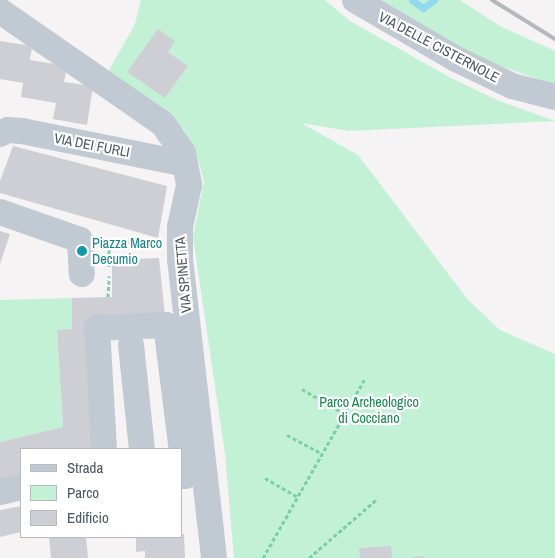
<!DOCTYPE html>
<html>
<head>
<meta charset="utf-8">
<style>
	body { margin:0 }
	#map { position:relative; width:555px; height:558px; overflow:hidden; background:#f5f3f3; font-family:"Archivo Narrow",sans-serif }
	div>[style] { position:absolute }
	.green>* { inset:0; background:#c3f1d5 }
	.stream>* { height:7px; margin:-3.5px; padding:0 3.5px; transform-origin:3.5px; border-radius:3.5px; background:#90daee }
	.building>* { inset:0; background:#cdcfd5 }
	.path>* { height:3px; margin-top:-1.5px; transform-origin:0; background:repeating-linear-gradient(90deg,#7ad0a6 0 4px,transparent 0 6.5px) }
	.minor>* { height:26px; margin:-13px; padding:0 13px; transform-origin:13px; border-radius:13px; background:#c1cad2 }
	.rail>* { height:4px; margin:-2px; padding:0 2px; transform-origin:2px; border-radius:2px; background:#b5b8bd }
	.dots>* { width:14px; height:14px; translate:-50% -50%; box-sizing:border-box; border:2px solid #fff; border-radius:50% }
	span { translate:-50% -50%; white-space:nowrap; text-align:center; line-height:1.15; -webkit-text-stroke:4.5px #fff; paint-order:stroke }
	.street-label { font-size:14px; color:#4a5661 }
	.culture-label { font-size:14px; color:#0d838f }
	.left { translate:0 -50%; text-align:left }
	.park-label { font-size:14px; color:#17864f }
	.legend { position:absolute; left:20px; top:448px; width:162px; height:90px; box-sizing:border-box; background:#fff; border:1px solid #b7bbc0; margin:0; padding:6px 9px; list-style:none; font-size:15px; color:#4a5661 }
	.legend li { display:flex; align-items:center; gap:10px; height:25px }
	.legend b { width:25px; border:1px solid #b7bbc0 }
</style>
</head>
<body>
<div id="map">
	<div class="green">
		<div style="clip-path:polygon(evenodd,141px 0,325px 0,350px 21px,451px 78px,497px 100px,555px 121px,349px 131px,301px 123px,358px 155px,468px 300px,500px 330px,555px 354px,555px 558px,234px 558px,225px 454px,193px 237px,204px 181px,194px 146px,184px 130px,108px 72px,135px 24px,141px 0,151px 40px,188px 66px,165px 98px,128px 72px,151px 40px)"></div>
		<div style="clip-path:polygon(376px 0,460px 0,500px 26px,555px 51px,555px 85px,483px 60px)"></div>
		<div style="clip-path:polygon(72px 298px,72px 329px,57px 331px,63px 427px,0 442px,0 300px)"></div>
	</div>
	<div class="stream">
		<div style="left:412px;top:0;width:14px;rotate:36deg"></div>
		<div style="left:423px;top:8px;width:14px;rotate:-36deg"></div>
	</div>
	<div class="building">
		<div style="clip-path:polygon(158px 29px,175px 41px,168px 52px,188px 66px,165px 98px,127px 72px)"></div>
		<div style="clip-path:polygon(0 41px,32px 46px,30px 60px,67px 66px,64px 82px,93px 86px,87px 125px,53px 119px,56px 103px,21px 97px,23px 83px,0 79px)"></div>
		<div style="clip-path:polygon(13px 146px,167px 186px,158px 238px,0 193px,0 181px)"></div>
		<div style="clip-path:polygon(0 231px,10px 234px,0 264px)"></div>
		<div style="clip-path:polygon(159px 258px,166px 325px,97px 328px,105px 449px,21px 449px,21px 477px,0 482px,0 442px,63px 427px,57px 330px,72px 329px,72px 298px,112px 297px,112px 260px)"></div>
		<div style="clip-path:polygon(21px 506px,21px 532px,0 537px,0 510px)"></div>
		<div style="clip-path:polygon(184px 534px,185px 558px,145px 558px,145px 551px,136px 552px,136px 537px)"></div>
		<div style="clip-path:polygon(49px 537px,86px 537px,88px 558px,51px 558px)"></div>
		<div style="clip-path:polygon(391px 546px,392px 558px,360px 558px,359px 548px)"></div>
		<div style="clip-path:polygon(424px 556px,425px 558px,412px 558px,412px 557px)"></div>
	</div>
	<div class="path">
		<div style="left:109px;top:267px;width:26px;rotate:-90deg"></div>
		<div style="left:109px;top:241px;width:48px;rotate:2.4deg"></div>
		<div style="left:108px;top:297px;width:21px;rotate:-87deg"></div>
		<div style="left:302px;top:389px;width:50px;rotate:30.2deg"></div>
		<div style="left:287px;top:435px;width:40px;rotate:28deg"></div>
		<div style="left:265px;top:478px;width:38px;rotate:30deg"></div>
		<div style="left:263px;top:558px;width:205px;rotate:-60.4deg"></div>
		<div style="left:309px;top:558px;width:89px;rotate:-40.9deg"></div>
	</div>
	<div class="minor">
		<div style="left:355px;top:0;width:117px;rotate:30.3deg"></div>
		<div style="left:456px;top:59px;width:62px;rotate:25.7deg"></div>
		<div style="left:512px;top:86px;width:44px;rotate:14.3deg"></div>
		<div style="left:0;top:11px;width:198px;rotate:34.7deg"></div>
		<div style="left:163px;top:124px;width:35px;rotate:55deg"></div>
		<div style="left:183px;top:153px;width:33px;rotate:79deg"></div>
		<div style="left:189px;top:185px;width:43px;rotate:102.1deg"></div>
		<div style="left:180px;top:227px;width:32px;rotate:90deg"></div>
		<div style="left:180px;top:259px;width:301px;rotate:83.5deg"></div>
		<div style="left:0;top:134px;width:9px;rotate:-27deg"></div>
		<div style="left:8px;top:130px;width:14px;rotate:4deg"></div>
		<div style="left:22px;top:131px;width:166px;rotate:11.4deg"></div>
		<div style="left:0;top:212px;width:85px;rotate:19.3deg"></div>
		<div style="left:80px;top:240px;width:34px;rotate:87deg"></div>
		<div style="left:131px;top:345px;width:105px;rotate:84deg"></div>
		<div style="left:104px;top:449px;width:121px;rotate:-93.3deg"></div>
		<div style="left:97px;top:328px;width:69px;rotate:-2.5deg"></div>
		<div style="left:166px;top:325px;width:152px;rotate:82.8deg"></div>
		<div style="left:185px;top:476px;width:4px;rotate:180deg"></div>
		<div style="left:0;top:492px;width:22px;rotate:-13deg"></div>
	</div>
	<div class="rail">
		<div style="left:492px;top:0;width:74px;rotate:31.8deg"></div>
	</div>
	<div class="dots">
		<div style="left:82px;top:251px;background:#0f9aa8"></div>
	</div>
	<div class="street-label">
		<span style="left:439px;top:47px;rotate:28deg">VIA DELLE CISTERNOLE</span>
		<span style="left:92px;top:145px;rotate:11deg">VIA DEI FURLI</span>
		<span style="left:183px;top:275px;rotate:-95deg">VIA SPINETTA</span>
	</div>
	<div class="culture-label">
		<span class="left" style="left:92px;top:251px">Piazza Marco<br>Decumio</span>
	</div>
	<div class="park-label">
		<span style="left:369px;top:410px">Parco Archeologico<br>di Cocciano</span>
	</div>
	<ul class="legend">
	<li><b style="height:6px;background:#c1cad2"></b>Strada</li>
	<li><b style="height:14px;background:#c3f1d5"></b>Parco</li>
	<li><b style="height:14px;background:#cdcfd5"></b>Edificio</li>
	</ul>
</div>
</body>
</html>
